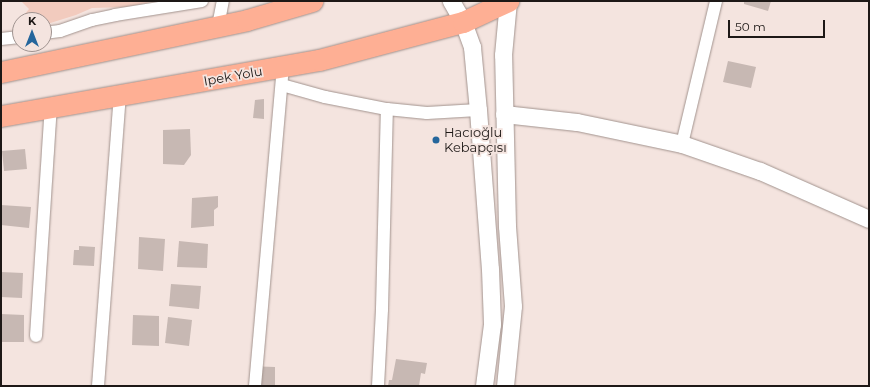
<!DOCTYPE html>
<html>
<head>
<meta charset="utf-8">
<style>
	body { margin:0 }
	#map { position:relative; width:870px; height:387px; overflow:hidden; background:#f4e4df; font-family:Montserrat,sans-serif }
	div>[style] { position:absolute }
	.green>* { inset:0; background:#f2cbbe }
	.building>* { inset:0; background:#c7b8b3 }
	.roads { filter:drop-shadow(0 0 1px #a2938e) drop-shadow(0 0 1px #a2938e) }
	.street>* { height:12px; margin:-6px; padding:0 6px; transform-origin:6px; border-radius:6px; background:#fff }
	.secondary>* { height:17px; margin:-8.5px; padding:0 8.5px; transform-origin:8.5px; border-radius:8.5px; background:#fff }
	.highway>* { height:21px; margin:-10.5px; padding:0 10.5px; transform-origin:10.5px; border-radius:10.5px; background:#feaf94 }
	.dots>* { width:11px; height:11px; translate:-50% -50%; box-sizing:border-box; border:2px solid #f4e4df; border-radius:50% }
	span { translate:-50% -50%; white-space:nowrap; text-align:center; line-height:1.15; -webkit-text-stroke:3.5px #f4e4df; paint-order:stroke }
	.street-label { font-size:13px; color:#1d1816 }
	.poi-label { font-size:13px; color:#1d1816 }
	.left { translate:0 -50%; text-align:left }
	.frame { position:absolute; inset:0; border:2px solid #1d1816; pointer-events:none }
	.north { position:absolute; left:12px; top:12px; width:40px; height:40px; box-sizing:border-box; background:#f4e4df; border:1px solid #9e928f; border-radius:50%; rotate:0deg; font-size:11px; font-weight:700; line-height:16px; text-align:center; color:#1d1816 }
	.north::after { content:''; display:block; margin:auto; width:14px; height:18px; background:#25669c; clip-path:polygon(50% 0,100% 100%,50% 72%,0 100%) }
	.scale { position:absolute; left:728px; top:20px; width:97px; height:18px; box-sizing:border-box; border:2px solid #1d1816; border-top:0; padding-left:5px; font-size:12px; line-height:14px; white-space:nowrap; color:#1d1816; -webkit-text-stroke:3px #f4e4df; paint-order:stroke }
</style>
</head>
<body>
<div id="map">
	<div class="green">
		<div style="clip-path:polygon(21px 1px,156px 1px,127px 7px,92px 8px,76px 15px,44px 25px,44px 20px,20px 20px,29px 9px)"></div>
	</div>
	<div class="building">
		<div style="clip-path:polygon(744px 1px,771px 1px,768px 11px,744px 4px)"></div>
		<div style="clip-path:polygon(728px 61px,756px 67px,751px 88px,723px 82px)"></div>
		<div style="clip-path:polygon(264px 99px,264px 119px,253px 118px,255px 100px)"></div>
		<div style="clip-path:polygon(190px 129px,191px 155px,184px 165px,163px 164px,163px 130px)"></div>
		<div style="clip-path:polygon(25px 149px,27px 169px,4px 171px,2px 151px)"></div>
		<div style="clip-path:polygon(218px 196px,218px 207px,214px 210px,214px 226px,191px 228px,192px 198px)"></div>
		<div style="clip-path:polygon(1px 205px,31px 207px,29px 228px,1px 225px)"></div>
		<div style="clip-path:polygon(139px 237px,165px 239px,163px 271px,138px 269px)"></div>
		<div style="clip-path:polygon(179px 241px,208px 244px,207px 268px,177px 267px)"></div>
		<div style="clip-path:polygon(79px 246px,95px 247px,94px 266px,73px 265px,74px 250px,79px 250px)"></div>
		<div style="clip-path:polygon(1px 272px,23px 273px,22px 298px,1px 297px)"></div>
		<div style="clip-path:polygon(171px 284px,201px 286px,199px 309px,169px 306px)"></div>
		<div style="clip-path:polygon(1px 314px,24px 315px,24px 342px,1px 342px)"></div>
		<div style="clip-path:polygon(133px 315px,159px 316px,159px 346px,132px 345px)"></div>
		<div style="clip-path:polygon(168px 317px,192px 320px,189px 346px,165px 343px)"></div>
		<div style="clip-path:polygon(396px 359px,427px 363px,425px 374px,421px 373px,419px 386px,388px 386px,389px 380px,392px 380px)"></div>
		<div style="clip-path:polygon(251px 366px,275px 367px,275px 386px,250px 386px)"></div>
	</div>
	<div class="roads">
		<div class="street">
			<div style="left:218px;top:26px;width:25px;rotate:-79deg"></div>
			<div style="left:44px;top:33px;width:16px;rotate:-7deg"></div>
			<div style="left:60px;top:31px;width:34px;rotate:-19deg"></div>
			<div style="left:92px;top:20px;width:24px;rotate:-12deg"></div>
			<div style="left:115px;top:15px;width:88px;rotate:-9.1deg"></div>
			<div style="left:1px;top:39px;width:19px;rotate:-6deg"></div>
			<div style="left:282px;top:85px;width:45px;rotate:15.6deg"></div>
			<div style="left:325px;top:97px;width:63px;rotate:11deg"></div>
			<div style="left:387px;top:109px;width:40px;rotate:5.7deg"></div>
			<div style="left:427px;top:113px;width:51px;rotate:-3.4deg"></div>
			<div style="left:682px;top:144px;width:147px;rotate:-76.6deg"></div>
			<div style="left:36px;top:336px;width:229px;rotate:-86.3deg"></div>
			<div style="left:98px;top:386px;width:292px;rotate:-85.7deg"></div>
			<div style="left:255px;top:386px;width:320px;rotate:-85deg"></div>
			<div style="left:378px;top:386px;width:77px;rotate:-87deg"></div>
			<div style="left:382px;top:309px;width:200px;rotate:-88.6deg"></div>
		</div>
		<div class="secondary">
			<div style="left:451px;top:1px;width:24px;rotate:60deg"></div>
			<div style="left:463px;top:22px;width:27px;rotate:70deg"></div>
			<div style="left:472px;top:47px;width:63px;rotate:84.6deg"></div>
			<div style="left:478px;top:110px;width:159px;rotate:85.7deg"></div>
			<div style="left:490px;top:269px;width:55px;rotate:87.9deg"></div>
			<div style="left:492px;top:324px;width:63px;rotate:97.4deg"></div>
			<div style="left:504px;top:114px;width:73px;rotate:6.3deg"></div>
			<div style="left:577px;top:122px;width:107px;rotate:11.8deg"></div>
			<div style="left:682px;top:144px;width:83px;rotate:19.1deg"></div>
			<div style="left:760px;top:171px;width:119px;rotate:23.8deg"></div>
			<div style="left:505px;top:386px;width:80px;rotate:-84.3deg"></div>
			<div style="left:513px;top:306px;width:80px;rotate:-94.3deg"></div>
			<div style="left:507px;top:226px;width:171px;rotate:-91.3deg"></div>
			<div style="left:503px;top:55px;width:54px;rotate:-84.7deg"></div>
		</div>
		<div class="highway">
			<div style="left:1px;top:72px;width:251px;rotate:-11.9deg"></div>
			<div style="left:247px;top:20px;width:68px;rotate:-16.3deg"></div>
			<div style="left:1px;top:116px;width:323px;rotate:-10deg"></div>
			<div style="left:319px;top:60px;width:149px;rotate:-14.8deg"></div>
			<div style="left:463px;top:22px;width:50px;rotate:-25deg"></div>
		</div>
	</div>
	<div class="dots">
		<div style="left:436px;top:140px;background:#25669c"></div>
	</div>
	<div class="street-label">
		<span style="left:233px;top:76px;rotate:-10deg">Ipek Yolu</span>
	</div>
	<div class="poi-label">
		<span class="left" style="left:444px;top:140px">Hacıoğlu<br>Kebapçısı</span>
	</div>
	<div class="frame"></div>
	<div class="north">K</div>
	<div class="scale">50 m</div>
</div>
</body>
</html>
